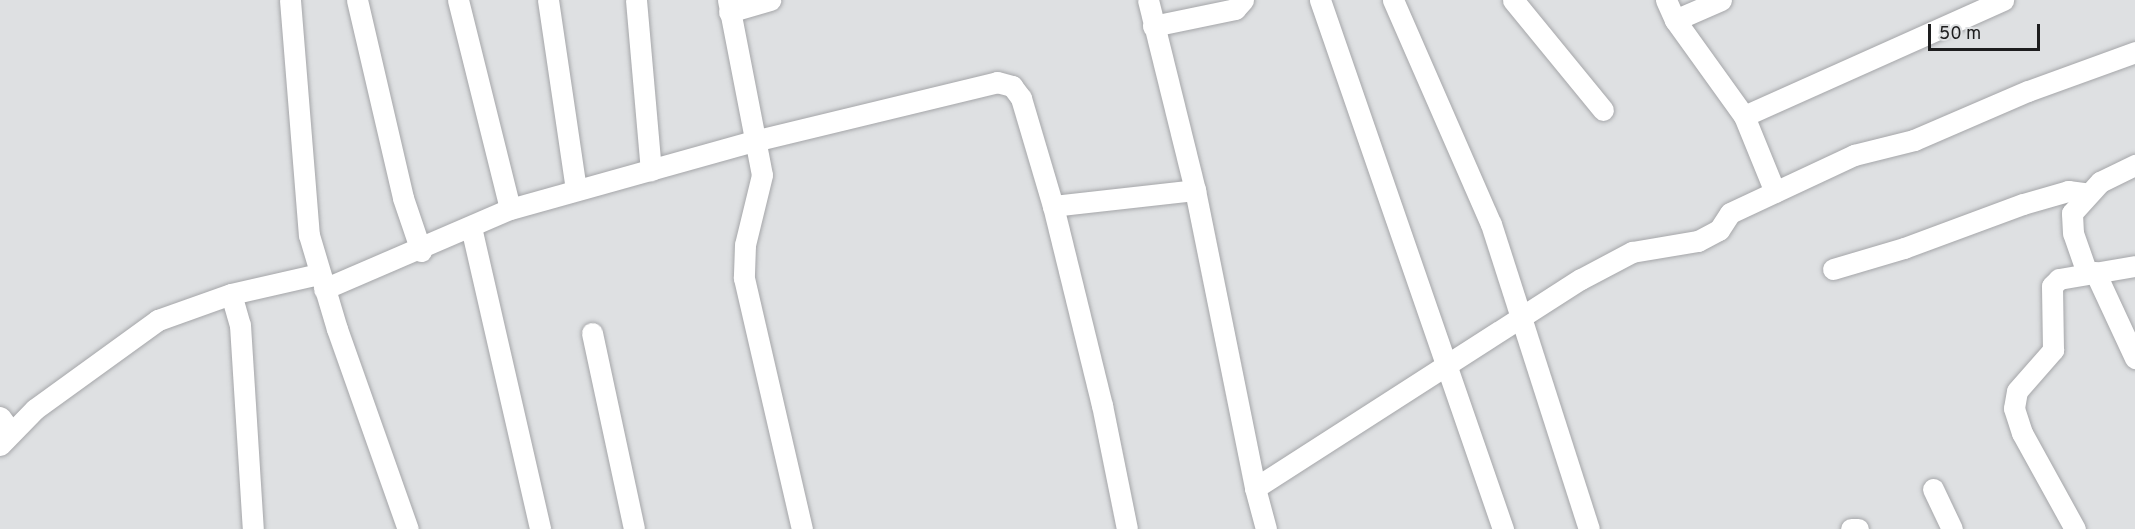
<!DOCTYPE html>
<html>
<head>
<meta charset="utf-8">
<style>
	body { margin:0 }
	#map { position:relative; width:2135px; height:529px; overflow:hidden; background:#dee0e2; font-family:Overpass,sans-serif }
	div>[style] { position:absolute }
	.roads { filter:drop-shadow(0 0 2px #a5a6a9) drop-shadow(0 0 2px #a5a6a9) }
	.minor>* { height:21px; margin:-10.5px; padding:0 10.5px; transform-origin:10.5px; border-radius:10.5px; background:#fff }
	span { translate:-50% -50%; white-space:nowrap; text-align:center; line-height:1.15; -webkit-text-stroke:6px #dee0e2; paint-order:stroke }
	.scale { position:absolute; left:1928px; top:24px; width:112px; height:27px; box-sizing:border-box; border:3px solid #1d1d1e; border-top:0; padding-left:8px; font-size:18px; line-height:21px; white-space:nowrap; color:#1d1d1e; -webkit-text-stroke:4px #dee0e2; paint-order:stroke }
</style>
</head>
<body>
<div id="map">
	<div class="roads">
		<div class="minor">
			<div style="left:290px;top:0;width:236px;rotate:85.4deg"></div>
			<div style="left:309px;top:235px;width:98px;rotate:73.4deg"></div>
			<div style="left:337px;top:329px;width:212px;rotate:70.5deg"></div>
			<div style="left:357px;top:0;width:203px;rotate:76.9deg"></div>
			<div style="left:403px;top:198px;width:56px;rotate:71.2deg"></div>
			<div style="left:458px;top:0;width:215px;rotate:76deg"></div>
			<div style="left:548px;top:0;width:192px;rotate:81.6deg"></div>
			<div style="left:636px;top:0;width:171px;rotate:85deg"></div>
			<div style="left:728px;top:0;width:178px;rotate:79deg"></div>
			<div style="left:762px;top:175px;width:72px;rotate:103.7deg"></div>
			<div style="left:745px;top:245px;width:33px;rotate:92deg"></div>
			<div style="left:744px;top:278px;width:258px;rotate:77deg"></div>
			<div style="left:1148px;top:0;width:196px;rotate:76.1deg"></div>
			<div style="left:1195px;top:190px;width:304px;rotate:78.6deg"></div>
			<div style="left:1255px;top:488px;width:387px;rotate:-32.7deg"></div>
			<div style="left:1581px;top:279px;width:58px;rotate:-27.9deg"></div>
			<div style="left:1632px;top:252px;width:67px;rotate:-9.5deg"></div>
			<div style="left:1698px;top:241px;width:24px;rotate:-28deg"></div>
			<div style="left:1719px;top:230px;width:20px;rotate:-57deg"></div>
			<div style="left:1730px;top:213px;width:137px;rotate:-25.1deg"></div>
			<div style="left:1854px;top:155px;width:62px;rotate:-14deg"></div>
			<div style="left:1914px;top:140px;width:124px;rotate:-23.3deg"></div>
			<div style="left:2028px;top:91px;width:114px;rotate:-20deg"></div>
			<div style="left:1320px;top:0;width:560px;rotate:70.92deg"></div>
			<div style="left:1393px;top:0;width:244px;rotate:66.4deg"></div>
			<div style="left:1491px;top:224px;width:320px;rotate:72.2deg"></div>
			<div style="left:1513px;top:0;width:142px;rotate:50.7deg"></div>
			<div style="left:1666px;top:0;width:22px;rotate:66deg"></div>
			<div style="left:1675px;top:20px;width:118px;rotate:54.3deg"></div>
			<div style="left:1744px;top:116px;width:82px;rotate:67.8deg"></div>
			<div style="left:729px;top:12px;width:43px;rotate:-16.3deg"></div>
			<div style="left:1675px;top:20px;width:50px;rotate:-23.5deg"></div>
			<div style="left:1153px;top:26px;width:84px;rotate:-11.7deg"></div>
			<div style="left:1235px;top:9px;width:12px;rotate:-48deg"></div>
			<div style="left:1744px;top:116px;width:284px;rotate:-24.1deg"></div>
			<div style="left:1053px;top:206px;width:143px;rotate:-6.4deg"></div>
			<div style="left:471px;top:227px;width:310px;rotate:77.1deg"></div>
			<div style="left:1833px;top:269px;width:74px;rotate:-16.5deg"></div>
			<div style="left:1904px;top:248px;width:127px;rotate:-20.3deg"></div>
			<div style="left:2023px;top:204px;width:47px;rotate:-16.1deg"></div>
			<div style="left:2068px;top:191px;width:17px;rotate:7deg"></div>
			<div style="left:2095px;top:272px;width:95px;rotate:65.1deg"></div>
			<div style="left:2087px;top:273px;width:42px;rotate:-109.3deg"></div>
			<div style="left:2073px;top:233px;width:20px;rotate:-93deg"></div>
			<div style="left:2072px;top:213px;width:42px;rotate:-47.9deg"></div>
			<div style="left:2100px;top:182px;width:39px;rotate:-26deg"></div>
			<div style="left:324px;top:289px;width:202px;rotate:-23.3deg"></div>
			<div style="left:510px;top:209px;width:253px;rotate:-15.6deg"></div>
			<div style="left:754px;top:141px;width:250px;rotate:-13.6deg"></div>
			<div style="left:997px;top:82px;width:16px;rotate:15deg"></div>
			<div style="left:1012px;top:86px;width:15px;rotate:53deg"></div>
			<div style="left:1021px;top:98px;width:113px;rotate:73.5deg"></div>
			<div style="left:1053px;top:206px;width:205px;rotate:76.2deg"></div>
			<div style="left:1102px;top:405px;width:126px;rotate:78.6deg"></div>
			<div style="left:231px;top:294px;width:32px;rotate:74deg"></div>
			<div style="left:240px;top:325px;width:204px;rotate:86.4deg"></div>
			<div style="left:592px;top:333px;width:200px;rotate:77.9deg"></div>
			<div style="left:0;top:417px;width:19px;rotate:54deg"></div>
			<div style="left:0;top:445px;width:50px;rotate:-45.8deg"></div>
			<div style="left:35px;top:409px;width:152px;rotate:-35.9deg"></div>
			<div style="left:158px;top:320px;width:77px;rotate:-19.6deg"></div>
			<div style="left:231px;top:294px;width:90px;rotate:-12.8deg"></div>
			<div style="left:1255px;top:488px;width:42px;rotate:75deg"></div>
			<div style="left:1933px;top:489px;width:44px;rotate:64.6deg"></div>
			<div style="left:1851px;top:529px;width:7px"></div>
			<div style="left:2075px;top:529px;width:110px;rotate:-118.9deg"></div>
			<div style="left:2022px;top:433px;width:26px;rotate:-108deg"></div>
			<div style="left:2014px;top:408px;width:17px;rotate:-80deg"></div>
			<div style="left:2017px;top:391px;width:55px;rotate:-48.7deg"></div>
			<div style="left:2053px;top:350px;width:64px;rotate:-90.9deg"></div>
			<div style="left:2052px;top:286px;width:10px;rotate:-45deg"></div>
			<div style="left:2059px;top:279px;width:77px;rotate:-9.7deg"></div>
		</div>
	</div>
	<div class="scale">50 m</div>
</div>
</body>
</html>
